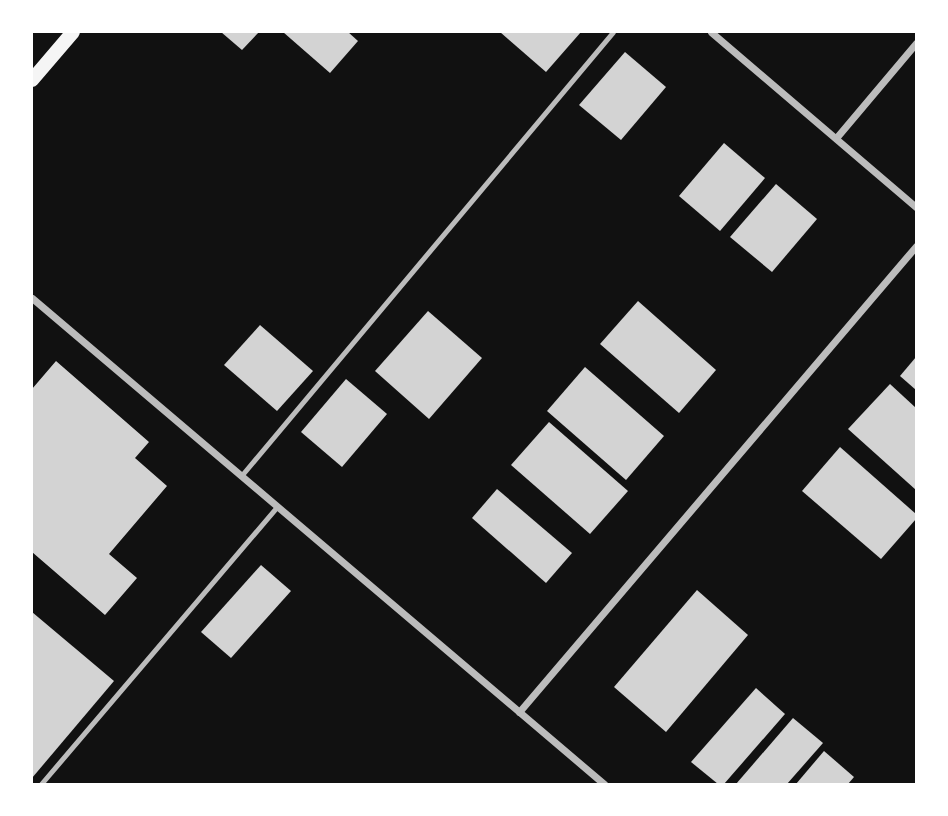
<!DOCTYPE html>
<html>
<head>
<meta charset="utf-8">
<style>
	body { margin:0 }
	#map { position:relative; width:948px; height:816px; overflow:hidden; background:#111; font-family:"Open Sans",sans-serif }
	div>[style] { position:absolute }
	.building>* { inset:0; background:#d3d3d3 }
	.service>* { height:5px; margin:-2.5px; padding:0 2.5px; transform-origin:2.5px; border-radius:2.5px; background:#bcbcbc }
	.minor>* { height:7px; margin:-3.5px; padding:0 3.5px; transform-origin:3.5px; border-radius:3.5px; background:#bcbcbc }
	.secondary>* { height:14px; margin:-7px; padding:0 7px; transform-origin:7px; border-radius:7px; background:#f5f5f5 }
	span { translate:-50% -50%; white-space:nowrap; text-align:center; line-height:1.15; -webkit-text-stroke:5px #fff; paint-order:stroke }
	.frame { position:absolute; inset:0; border:33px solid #fff; pointer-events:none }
</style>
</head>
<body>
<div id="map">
	<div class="building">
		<div style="clip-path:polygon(221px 32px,259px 32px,242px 50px)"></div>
		<div style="clip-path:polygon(283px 32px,348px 32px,358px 41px,330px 73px)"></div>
		<div style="clip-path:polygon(500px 32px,581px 32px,546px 72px)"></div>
		<div style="clip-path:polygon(625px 52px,666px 87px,621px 140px,579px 105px)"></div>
		<div style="clip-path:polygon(724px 143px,765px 178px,720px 231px,679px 196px)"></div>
		<div style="clip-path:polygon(776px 184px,817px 219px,772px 272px,730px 237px)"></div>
		<div style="clip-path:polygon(638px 301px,716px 370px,679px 413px,600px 344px)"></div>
		<div style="clip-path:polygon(428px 311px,482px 358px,429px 419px,375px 371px)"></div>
		<div style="clip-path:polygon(260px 325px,313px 371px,277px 411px,224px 365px)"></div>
		<div style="clip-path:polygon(916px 357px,916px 390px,900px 376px)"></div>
		<div style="clip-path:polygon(56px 361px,149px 442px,135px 458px,167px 486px,109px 554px,137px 578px,105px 615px,32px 552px,32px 389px)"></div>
		<div style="clip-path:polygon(585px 367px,664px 436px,626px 480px,547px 411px)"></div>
		<div style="clip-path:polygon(346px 379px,387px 414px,342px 467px,301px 432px)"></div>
		<div style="clip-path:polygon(890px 384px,916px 408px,916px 490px,848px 429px)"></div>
		<div style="clip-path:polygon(549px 422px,628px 491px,590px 534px,511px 465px)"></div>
		<div style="clip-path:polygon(840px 447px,916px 514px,916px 519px,881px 559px,802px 491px)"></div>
		<div style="clip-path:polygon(497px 489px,572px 553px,546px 583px,472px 518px)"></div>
		<div style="clip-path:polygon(261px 565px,291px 591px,231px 658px,201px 632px)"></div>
		<div style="clip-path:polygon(697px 590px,748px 635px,666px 732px,614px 687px)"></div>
		<div style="clip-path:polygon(32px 612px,114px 681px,32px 778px)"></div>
		<div style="clip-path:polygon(756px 688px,785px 714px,724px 784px,718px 784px,691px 762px)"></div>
		<div style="clip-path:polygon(793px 718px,823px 743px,787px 784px,736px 784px)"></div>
		<div style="clip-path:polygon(824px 751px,854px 777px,848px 784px,796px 784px)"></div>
	</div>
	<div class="service">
		<div style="left:241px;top:476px;width:579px;rotate:-50.04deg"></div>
		<div style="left:41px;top:784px;width:364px;rotate:-49.6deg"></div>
	</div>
	<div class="minor">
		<div style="left:711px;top:32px;width:270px;rotate:40.5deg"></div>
		<div style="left:836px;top:138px;width:124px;rotate:-49.9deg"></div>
		<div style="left:32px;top:298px;width:751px;rotate:40.35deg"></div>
		<div style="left:519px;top:712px;width:612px;rotate:-49.57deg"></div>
	</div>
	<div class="secondary">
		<div style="left:32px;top:80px;width:63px;rotate:-49.5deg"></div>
	</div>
	<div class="frame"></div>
</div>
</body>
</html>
